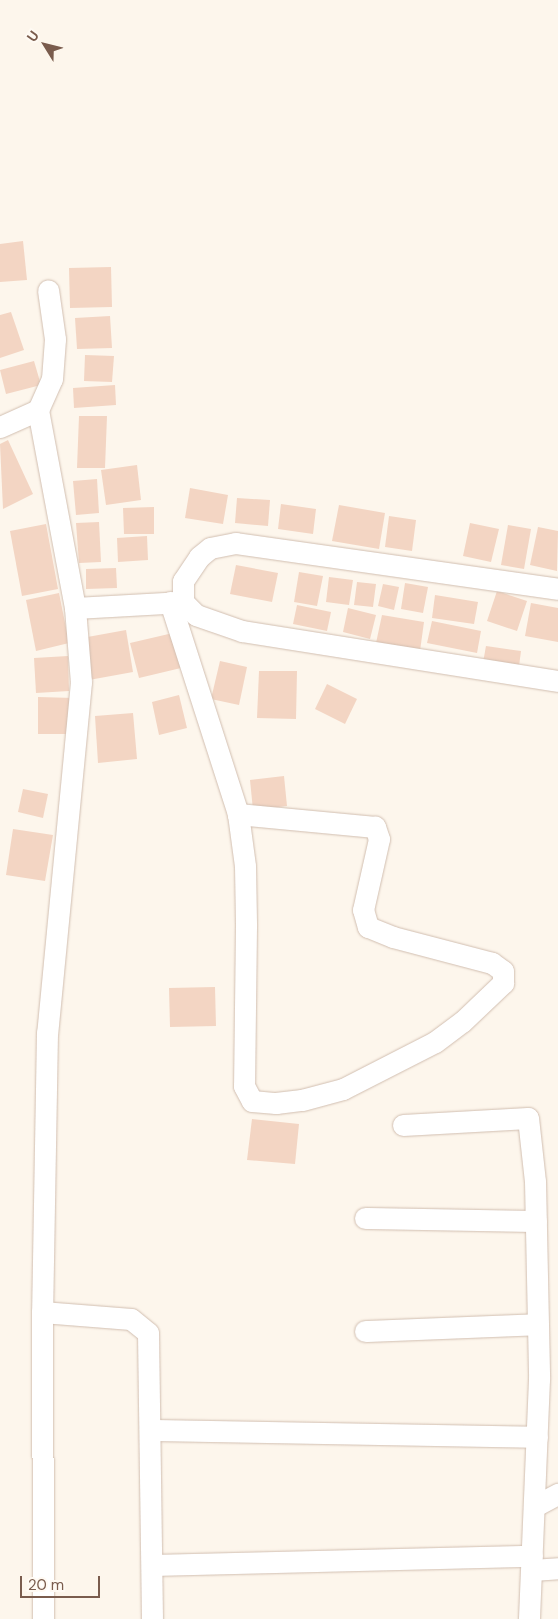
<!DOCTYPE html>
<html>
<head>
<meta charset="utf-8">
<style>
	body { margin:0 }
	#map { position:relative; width:558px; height:1619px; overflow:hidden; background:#fdf6ec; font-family:"DM Sans",sans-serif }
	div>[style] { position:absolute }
	.building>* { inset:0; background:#f3d5c3 }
	.roads { filter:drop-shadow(0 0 1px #d1beb0) drop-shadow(0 0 1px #d1beb0) }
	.street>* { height:21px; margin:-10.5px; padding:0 10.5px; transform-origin:10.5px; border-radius:10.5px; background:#fff }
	span { translate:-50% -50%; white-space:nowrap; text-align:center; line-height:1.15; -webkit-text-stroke:4px #fffaf3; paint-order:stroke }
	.north { position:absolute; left:20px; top:20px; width:50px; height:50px; -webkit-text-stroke:4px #fffaf3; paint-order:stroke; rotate:306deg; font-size:14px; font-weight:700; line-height:20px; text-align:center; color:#7a5c4d }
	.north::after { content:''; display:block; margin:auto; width:18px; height:22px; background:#7a5c4d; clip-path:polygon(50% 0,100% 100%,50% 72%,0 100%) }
	.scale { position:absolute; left:20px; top:1576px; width:80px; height:22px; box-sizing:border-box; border:2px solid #7a5c4d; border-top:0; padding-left:6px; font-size:15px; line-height:18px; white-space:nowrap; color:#7a5c4d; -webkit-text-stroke:4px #fffaf3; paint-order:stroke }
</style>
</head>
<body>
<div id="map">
	<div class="building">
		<div style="clip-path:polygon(23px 241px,27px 280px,0 282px,0 244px)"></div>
		<div style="clip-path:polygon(111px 267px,112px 307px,70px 308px,69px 268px)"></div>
		<div style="clip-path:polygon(11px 312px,24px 350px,0 358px,0 315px)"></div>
		<div style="clip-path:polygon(110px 316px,112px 348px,77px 349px,75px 318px)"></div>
		<div style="clip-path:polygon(85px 355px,114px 356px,112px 382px,84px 381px)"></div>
		<div style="clip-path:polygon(34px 361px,41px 385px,6px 394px,0 370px)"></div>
		<div style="clip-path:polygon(115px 385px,116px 405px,74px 408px,73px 388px)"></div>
		<div style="clip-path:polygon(79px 416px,107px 416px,105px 468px,77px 468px)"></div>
		<div style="clip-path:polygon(8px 440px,33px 494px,3px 509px,0 444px)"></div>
		<div style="clip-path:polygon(137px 465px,141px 500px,106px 505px,101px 470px)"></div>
		<div style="clip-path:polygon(97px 479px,99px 513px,76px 515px,73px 481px)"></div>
		<div style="clip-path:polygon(190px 488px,228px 495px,223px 524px,185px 518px)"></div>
		<div style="clip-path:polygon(237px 498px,270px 500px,268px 526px,235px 523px)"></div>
		<div style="clip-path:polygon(281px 504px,316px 509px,313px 534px,278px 529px)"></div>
		<div style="clip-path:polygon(339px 505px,385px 513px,379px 549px,332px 541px)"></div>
		<div style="clip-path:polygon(154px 507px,154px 534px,124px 534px,123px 508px)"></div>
		<div style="clip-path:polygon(389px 516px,416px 520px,412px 551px,385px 547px)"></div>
		<div style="clip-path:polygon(99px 522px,101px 562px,79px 563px,76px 523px)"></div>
		<div style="clip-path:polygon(470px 523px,499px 529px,491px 562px,463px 556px)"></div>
		<div style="clip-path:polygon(46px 524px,58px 589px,22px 596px,10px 531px)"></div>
		<div style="clip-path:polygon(508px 525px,531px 529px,524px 569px,501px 565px)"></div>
		<div style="clip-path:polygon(538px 527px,558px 531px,557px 571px,530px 565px)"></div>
		<div style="clip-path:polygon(147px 536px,148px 560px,118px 562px,117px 538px)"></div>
		<div style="clip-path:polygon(236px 565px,278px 573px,272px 602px,230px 594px)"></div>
		<div style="clip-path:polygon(116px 568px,117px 588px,86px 589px,86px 569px)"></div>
		<div style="clip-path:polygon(299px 572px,323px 576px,317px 606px,294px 602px)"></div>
		<div style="clip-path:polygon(329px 577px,353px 580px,349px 605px,326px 602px)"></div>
		<div style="clip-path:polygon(357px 582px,376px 584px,373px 607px,354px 605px)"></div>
		<div style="clip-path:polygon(405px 583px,428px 587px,423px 613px,401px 609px)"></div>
		<div style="clip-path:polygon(383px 584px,399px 587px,394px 610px,378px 606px)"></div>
		<div style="clip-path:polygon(497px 591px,527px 601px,517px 631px,487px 621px)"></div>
		<div style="clip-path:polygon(59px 593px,69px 643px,36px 651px,26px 600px)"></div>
		<div style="clip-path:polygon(435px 595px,478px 602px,474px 624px,432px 618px)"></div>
		<div style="clip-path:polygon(531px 603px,558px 608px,558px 642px,525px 636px)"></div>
		<div style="clip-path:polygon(297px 605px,331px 612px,327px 631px,293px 624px)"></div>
		<div style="clip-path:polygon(348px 608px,376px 615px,370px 639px,343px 632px)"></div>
		<div style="clip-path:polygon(382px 615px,424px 622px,420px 651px,376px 643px)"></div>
		<div style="clip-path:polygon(432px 621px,481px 631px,477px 653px,427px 643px)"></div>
		<div style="clip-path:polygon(126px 630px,133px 672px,89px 680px,82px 638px)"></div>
		<div style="clip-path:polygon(173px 633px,181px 668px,139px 678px,130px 643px)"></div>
		<div style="clip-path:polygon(486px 646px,521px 651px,518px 674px,482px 668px)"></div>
		<div style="clip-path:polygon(68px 656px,69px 691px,36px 693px,34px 658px)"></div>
		<div style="clip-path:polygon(220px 661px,247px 667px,239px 705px,211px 699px)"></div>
		<div style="clip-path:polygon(259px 671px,297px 671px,296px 719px,257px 718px)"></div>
		<div style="clip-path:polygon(327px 684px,357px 699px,345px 724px,315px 709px)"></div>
		<div style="clip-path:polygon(179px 695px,187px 728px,159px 735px,152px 702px)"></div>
		<div style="clip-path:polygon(38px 697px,74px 698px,73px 734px,38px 734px)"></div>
		<div style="clip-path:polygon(133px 713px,137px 759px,98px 763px,95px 716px)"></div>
		<div style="clip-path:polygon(284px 776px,287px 806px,253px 810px,250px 780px)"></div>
		<div style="clip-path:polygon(23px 789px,48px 794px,43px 818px,18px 812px)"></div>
		<div style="clip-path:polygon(13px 829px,53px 835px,45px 881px,6px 875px)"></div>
		<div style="clip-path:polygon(215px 987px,216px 1026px,170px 1027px,169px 988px)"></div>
		<div style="clip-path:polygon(252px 1119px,299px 1124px,295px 1164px,247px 1160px)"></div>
	</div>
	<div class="roads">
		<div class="street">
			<div style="left:38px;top:410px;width:34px;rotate:-66deg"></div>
			<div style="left:52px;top:379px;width:40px;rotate:-85.7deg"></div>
			<div style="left:55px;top:339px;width:49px;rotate:-98.1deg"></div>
			<div style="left:0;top:427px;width:42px;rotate:-24.1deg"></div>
			<div style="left:38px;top:410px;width:201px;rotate:79.4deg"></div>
			<div style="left:75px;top:608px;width:74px;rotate:85.4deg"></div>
			<div style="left:81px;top:682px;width:352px;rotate:95.5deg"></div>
			<div style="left:47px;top:1032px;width:280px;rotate:91deg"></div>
			<div style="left:42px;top:1312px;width:89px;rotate:4.5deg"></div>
			<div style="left:131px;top:1319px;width:22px;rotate:39deg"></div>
			<div style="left:148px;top:1333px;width:286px;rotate:89.2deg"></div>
			<div style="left:170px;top:602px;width:223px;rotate:72.2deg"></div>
			<div style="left:238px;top:814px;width:52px;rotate:82.3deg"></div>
			<div style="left:245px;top:866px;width:60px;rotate:89deg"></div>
			<div style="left:246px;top:926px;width:160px;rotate:90.7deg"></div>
			<div style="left:244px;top:1086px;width:17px;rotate:62deg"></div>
			<div style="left:252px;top:1101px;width:24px;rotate:5deg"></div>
			<div style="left:276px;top:1103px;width:26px;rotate:-7deg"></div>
			<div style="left:302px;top:1100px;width:42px;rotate:-15deg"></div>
			<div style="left:343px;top:1089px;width:103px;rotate:-27.1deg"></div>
			<div style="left:435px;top:1042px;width:34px;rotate:-37deg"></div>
			<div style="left:462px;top:1022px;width:57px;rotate:-43.6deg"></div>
			<div style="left:503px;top:983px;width:12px;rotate:-90deg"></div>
			<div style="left:503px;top:971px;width:14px;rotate:-144deg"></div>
			<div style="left:492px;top:963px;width:102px;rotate:-165.3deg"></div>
			<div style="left:393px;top:937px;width:27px;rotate:-158deg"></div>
			<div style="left:368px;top:927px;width:18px;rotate:-106deg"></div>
			<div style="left:363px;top:910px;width:73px;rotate:-77.3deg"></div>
			<div style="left:379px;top:839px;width:13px;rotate:-108deg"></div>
			<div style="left:375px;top:827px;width:138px;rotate:-174.6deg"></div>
			<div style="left:183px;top:602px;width:21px;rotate:-90deg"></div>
			<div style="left:183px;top:581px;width:29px;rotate:-56deg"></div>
			<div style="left:199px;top:557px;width:14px;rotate:-39deg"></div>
			<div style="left:210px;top:548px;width:26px;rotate:-11deg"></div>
			<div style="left:236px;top:543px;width:325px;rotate:8.1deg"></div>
			<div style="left:75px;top:608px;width:108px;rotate:-3.2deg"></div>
			<div style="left:183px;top:602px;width:18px;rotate:45deg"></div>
			<div style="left:196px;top:615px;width:49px;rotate:19.2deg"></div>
			<div style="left:242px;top:631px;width:320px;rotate:9deg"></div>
			<div style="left:403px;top:1125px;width:125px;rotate:-3.2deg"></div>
			<div style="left:528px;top:1118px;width:63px;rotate:83.7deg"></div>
			<div style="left:535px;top:1181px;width:198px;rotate:88.8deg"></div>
			<div style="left:539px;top:1379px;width:240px;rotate:92.4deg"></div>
			<div style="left:365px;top:1218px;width:171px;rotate:1deg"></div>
			<div style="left:42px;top:1312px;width:307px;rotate:89.8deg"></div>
			<div style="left:365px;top:1331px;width:173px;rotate:-2.3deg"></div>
			<div style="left:151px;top:1430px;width:386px;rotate:1deg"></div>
			<div style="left:535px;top:1506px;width:26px;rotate:-28deg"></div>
			<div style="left:152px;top:1565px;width:380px;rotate:-1.4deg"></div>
			<div style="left:532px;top:1570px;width:26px;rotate:-4deg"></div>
		</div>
	</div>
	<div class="north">U</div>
	<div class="scale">20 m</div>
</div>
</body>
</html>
